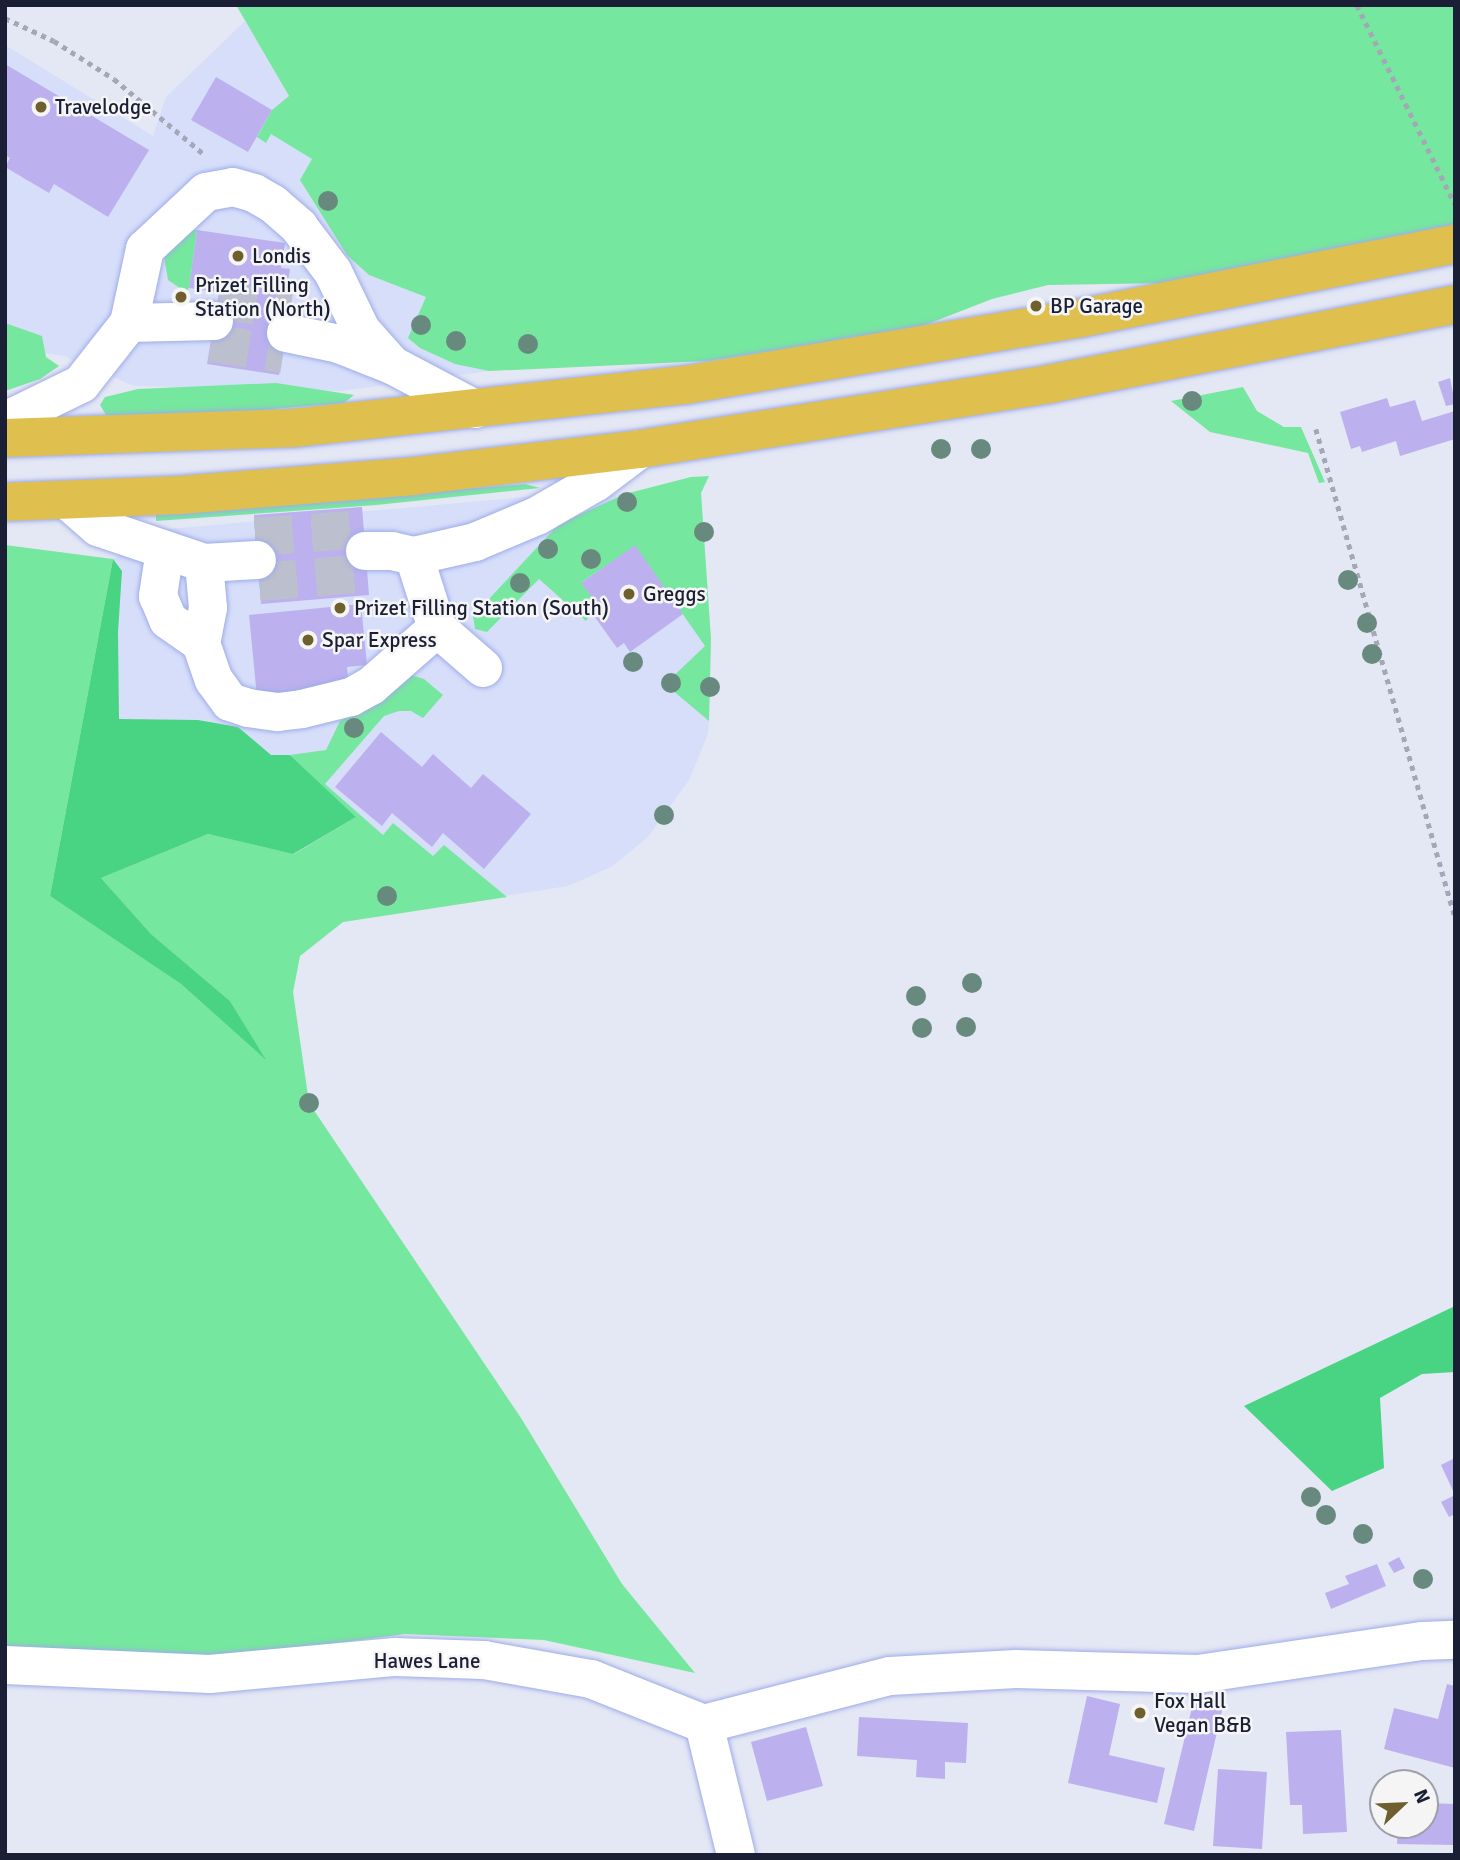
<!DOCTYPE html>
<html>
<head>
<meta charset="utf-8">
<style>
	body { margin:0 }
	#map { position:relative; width:1460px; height:1860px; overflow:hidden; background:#e4e7f4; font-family:Signika,sans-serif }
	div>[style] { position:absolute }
	.built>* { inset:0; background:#d6defa }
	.green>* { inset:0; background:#76e79e }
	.forest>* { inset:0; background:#48d482 }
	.building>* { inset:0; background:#bcb0ee }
	.minor-tunnel>* { height:38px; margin-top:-19px; transform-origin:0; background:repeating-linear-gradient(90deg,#bcbfce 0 38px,transparent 0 57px) }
	.path>* { height:4.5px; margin-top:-2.25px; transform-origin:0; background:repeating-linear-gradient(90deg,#a3a7b7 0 5px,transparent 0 10px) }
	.roads { filter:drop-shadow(0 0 2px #9eace9) drop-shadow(0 0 2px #9eace9) }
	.minor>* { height:38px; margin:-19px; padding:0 19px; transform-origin:19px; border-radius:19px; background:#fff }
	.highway>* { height:38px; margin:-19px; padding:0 19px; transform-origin:19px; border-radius:19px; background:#dfc04e }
	.trees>* { width:20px; height:20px; margin:-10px; border-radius:50%; background:#688a7e }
	.dots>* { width:19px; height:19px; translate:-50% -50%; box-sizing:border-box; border:4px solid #f5f5f5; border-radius:50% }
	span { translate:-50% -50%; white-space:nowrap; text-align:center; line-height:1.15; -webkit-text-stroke:5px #f5f5f5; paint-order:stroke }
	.poi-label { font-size:21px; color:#1a1f36 }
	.left { translate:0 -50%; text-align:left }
	.street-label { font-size:21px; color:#1a1f36 }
	.frame { position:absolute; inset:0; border:7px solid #1a1f36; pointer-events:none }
	.north { position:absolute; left:1369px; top:1769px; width:70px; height:70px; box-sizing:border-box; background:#f5f5f5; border:2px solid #9d9fa9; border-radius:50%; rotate:67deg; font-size:19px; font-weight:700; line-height:28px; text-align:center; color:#1a1f36 }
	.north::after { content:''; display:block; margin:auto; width:24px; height:32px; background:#6e5f2d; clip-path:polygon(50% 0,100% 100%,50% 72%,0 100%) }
</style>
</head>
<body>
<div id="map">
	<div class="built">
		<div style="clip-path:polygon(245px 21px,331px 169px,489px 371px,340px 391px,134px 386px,64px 356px,5px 348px,5px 45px,153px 136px,166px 97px)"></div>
		<div style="clip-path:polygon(701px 493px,711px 639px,709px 721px,708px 734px,689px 780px,647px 838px,611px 867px,568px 886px,343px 922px,300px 956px,293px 992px,309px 1103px,50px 896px,113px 559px,157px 530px,537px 496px)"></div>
	</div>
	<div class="green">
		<div style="clip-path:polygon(236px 5px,1455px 5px,1455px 226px,1169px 283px,1048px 285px,992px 299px,915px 329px,707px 361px,489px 371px,455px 364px,420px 348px,408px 338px,426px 297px,369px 275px,347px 255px,300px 180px,312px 159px,271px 134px,266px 143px,257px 137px,272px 110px,289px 96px)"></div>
		<div style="clip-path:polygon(197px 230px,189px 288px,186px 292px,168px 280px,163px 251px,182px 231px)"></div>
		<div style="clip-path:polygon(5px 323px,42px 336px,46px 357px,59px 366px,40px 379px,5px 391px)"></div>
		<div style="clip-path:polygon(276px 383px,354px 395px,344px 403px,199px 415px,106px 415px,100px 405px,105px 397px,138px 389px)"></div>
		<div style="clip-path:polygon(1243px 387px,1257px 411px,1284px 427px,1301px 427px,1325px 482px,1319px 483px,1308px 453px,1210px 432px,1171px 401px)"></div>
		<div style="clip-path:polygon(709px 476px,701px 493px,711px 639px,709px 721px,665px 684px,705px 646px,635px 546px,582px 582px,597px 604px,586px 621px,539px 579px,487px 632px,475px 629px,473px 616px,559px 524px,625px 494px,691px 477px)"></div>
		<div style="clip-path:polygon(525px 484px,540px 488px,376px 505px,156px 521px,156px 515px)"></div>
		<div style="clip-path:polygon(5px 545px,113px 559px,50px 896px,181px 984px,264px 1058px,230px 1001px,151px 934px,101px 878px,208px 834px,294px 854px,356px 817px,290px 755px,326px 750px,340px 721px,367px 707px,411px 675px,424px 679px,443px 695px,423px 718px,411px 711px,399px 711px,384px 716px,325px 784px,383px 835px,393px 823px,433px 856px,444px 845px,507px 897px,343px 922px,300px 956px,293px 992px,309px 1103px,521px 1418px,622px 1584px,695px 1673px,544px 1640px,405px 1634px,216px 1659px,5px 1646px)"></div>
	</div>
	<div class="forest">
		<div style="clip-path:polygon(113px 559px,122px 571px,118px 632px,119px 719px,198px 720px,238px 727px,271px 755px,290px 755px,356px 817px,293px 854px,208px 834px,101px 878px,151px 934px,230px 1001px,266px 1060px,181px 984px,50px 896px)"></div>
		<div style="clip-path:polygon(1455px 1306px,1455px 1372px,1422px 1374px,1380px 1398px,1384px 1468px,1332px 1491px,1244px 1406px)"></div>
	</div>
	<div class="building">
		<div style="clip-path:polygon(5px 64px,149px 150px,108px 217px,54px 184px,49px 193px,5px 167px,10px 158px,5px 155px)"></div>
		<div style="clip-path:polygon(216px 77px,272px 110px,248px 152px,191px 120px)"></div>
		<div style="clip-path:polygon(197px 230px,285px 243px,281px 268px,290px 269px,287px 289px,293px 290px,279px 375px,207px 364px,219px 292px,189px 288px)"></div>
		<div style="clip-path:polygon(1450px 378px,1455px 404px,1446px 406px,1438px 382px)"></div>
		<div style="clip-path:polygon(1387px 398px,1390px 407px,1415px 400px,1422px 421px,1455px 411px,1455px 439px,1400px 456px,1396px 441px,1362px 452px,1360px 446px,1351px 449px,1340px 412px)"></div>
		<div style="clip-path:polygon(362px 507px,369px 595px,261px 604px,254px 515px)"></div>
		<div style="clip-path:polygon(635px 545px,683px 614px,630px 652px,624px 643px,617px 648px,592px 613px,590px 609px,597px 604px,581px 583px)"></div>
		<div style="clip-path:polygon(361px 604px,367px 665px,347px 667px,349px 688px,257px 697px,249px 615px)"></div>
		<div style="clip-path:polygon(381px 732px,422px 767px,433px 754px,471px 788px,483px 774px,531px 814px,484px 869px,443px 833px,432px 847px,392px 813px,382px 826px,335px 787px)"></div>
		<div style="clip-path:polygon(1455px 1458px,1455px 1495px,1441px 1465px)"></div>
		<div style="clip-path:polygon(1455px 1495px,1455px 1514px,1449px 1517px,1441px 1502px)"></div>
		<div style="clip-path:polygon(1399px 1557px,1405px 1568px,1394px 1573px,1388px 1563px)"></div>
		<div style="clip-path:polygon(1377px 1564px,1386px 1586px,1331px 1609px,1325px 1593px,1349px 1584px,1345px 1576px)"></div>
		<div style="clip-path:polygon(1447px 1684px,1455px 1686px,1455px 1768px,1384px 1749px,1394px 1708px,1438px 1719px)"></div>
		<div style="clip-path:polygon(1195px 1695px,1224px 1702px,1194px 1831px,1164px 1824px)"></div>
		<div style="clip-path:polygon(1087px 1696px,1120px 1704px,1109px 1755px,1165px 1768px,1157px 1803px,1068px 1783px)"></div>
		<div style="clip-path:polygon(859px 1717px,968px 1723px,966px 1763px,945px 1762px,945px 1779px,916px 1777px,917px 1760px,857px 1756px)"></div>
		<div style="clip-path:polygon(806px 1727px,823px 1786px,767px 1801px,751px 1742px)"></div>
		<div style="clip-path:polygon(1341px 1730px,1347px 1832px,1303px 1834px,1302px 1805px,1290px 1805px,1286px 1732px)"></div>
		<div style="clip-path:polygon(1218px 1769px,1267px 1772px,1262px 1849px,1213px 1846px)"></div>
		<div style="clip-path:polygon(1425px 1803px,1455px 1804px,1455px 1845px,1397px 1844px,1398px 1825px,1425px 1825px)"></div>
	</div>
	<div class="minor-tunnel">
		<div style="left:218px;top:300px;width:73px;rotate:8.7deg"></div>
		<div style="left:211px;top:343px;width:73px;rotate:8.7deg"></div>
		<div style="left:255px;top:537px;width:109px;rotate:-4.2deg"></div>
		<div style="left:259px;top:582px;width:108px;rotate:-4.8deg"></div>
	</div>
	<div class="path">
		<div style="left:1357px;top:5px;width:222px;rotate:63.8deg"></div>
		<div style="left:5px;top:18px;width:54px;rotate:25.1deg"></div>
		<div style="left:54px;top:41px;width:71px;rotate:32.3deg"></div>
		<div style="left:114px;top:79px;width:119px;rotate:39.9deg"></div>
		<div style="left:1316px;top:429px;width:507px;rotate:74.1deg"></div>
	</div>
	<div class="roads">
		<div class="minor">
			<div style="left:129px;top:323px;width:76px;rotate:-77.8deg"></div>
			<div style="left:145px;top:249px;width:83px;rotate:-43.1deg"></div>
			<div style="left:206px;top:192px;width:27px;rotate:-10deg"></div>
			<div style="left:233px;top:187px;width:22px;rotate:16deg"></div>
			<div style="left:254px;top:193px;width:22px;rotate:30deg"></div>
			<div style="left:273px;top:204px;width:35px;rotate:41deg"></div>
			<div style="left:299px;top:227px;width:56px;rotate:52.9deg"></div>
			<div style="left:333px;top:272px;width:64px;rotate:64.2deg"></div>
			<div style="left:361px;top:330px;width:47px;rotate:48.5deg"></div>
			<div style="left:286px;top:333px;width:54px;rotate:11.7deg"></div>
			<div style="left:339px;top:344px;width:57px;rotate:21.6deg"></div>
			<div style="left:392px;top:365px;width:94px;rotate:27.9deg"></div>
			<div style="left:5px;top:421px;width:85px;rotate:-26deg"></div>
			<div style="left:81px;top:384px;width:78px;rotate:-51.8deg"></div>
			<div style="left:129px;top:323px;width:85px;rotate:-1.3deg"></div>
			<div style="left:68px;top:501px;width:40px;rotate:41deg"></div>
			<div style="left:98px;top:527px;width:112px;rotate:18.8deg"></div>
			<div style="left:204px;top:563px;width:53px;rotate:-3.2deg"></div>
			<div style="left:165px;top:550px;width:47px;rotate:98.7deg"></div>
			<div style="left:158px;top:596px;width:26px;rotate:67deg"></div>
			<div style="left:168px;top:620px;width:40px;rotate:34.9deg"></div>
			<div style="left:365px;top:551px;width:27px"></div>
			<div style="left:392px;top:551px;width:23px;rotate:13deg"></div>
			<div style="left:414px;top:556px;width:63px;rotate:-12.9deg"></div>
			<div style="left:475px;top:542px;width:67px;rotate:-22.8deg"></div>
			<div style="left:537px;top:516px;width:68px;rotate:-30deg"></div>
			<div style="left:596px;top:482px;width:55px;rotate:-36.9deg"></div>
			<div style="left:414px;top:556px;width:76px;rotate:72.3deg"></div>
			<div style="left:437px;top:628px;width:61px;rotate:41deg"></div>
			<div style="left:204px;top:563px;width:45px;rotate:84.9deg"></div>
			<div style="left:208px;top:608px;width:36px;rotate:101deg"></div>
			<div style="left:201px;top:643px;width:39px;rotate:71deg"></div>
			<div style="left:214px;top:680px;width:27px;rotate:54deg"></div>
			<div style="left:230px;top:702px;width:19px;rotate:18deg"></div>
			<div style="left:248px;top:708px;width:30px;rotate:8deg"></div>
			<div style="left:278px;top:712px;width:24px;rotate:-7deg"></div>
			<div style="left:302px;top:709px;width:50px;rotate:-13.8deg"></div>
			<div style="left:351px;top:697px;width:23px;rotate:-29deg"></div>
			<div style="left:371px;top:686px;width:88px;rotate:-41.3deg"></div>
			<div style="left:5px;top:1665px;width:205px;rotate:2.5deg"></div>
			<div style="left:210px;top:1674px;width:186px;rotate:-5.3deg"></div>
			<div style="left:395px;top:1657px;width:89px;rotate:1.9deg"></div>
			<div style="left:484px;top:1660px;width:109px;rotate:10.1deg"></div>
			<div style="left:591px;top:1679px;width:122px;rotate:21.7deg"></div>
			<div style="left:704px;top:1724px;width:192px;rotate:-14.5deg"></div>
			<div style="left:890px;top:1676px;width:126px;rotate:-3.2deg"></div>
			<div style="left:1016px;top:1669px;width:182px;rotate:1.6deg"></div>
			<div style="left:1198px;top:1674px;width:226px;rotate:-8.4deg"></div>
			<div style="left:1422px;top:1641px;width:33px;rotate:-2deg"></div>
			<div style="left:704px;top:1724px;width:135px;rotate:76.3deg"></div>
		</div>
		<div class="highway">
			<div style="left:5px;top:438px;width:289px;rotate:-2deg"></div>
			<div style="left:294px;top:428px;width:393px;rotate:-6.3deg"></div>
			<div style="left:685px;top:385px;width:402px;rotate:-9.6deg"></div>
			<div style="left:1081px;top:318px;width:381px;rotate:-11.2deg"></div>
			<div style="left:5px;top:502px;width:175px;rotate:-2.3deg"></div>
			<div style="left:180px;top:495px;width:235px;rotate:-4.6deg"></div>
			<div style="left:414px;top:476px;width:228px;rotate:-6.8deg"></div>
			<div style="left:640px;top:449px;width:414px;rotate:-9deg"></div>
			<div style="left:1049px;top:384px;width:414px;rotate:-11.1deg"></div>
		</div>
	</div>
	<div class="trees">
		<div style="left:328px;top:201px"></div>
		<div style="left:421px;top:325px"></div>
		<div style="left:456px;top:341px"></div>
		<div style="left:528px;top:344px"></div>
		<div style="left:1192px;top:401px"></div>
		<div style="left:941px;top:449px"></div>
		<div style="left:981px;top:449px"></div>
		<div style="left:627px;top:502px"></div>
		<div style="left:704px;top:532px"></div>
		<div style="left:548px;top:549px"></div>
		<div style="left:591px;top:559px"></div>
		<div style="left:1348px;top:580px"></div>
		<div style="left:520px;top:583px"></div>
		<div style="left:1367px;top:623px"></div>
		<div style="left:1372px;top:654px"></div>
		<div style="left:633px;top:662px"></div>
		<div style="left:671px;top:683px"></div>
		<div style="left:710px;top:687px"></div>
		<div style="left:354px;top:728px"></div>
		<div style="left:664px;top:815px"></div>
		<div style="left:387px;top:896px"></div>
		<div style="left:972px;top:983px"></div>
		<div style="left:916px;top:996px"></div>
		<div style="left:966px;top:1027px"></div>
		<div style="left:922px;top:1028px"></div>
		<div style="left:309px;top:1103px"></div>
		<div style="left:1311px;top:1497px"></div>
		<div style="left:1326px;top:1515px"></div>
		<div style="left:1363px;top:1534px"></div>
		<div style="left:1423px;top:1579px"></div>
	</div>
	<div class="dots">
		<div style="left:41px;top:107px;background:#6e5f2d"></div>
		<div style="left:238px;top:256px;background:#6e5f2d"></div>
		<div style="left:181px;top:297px;background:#6e5f2d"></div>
		<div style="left:1036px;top:306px;background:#6e5f2d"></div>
		<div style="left:629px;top:594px;background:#6e5f2d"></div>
		<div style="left:340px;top:608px;background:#6e5f2d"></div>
		<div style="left:308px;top:640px;background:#6e5f2d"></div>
		<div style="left:1140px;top:1713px;background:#6e5f2d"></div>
	</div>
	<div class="poi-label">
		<span class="left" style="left:55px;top:107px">Travelodge</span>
		<span class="left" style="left:252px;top:256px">Londis</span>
		<span class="left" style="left:195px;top:297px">Prizet Filling<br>Station (North)</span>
		<span class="left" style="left:1050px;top:306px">BP Garage</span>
		<span class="left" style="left:643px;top:594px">Greggs</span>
		<span class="left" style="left:354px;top:608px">Prizet Filling Station (South)</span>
		<span class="left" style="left:322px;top:640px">Spar Express</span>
		<span class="left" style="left:1154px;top:1713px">Fox Hall<br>Vegan B&amp;B</span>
	</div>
	<div class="street-label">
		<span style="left:427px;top:1661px">Hawes Lane</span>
	</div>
	<div class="frame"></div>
	<div class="north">N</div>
</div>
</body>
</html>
